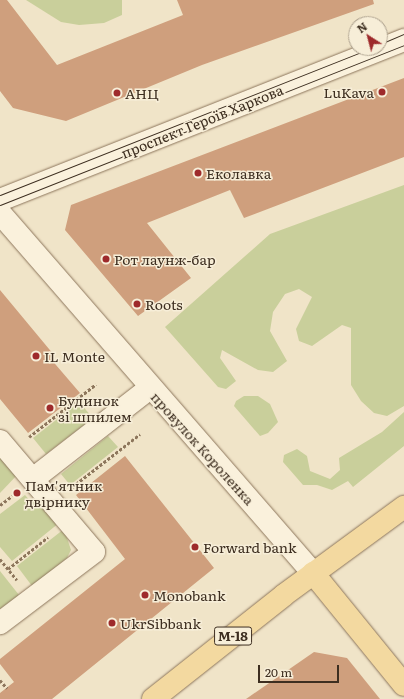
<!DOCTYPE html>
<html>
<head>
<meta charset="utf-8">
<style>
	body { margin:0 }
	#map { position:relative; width:404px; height:699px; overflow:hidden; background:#f0e4c8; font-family:Literata,serif }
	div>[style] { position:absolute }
	.green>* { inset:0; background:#c9cf9b }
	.building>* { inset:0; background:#cf9f7d }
	.path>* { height:2.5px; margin-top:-1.25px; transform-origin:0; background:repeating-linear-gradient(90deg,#8d765c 0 3px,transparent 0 5px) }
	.roads { filter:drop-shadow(0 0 1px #8d765c) drop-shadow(0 0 1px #8d765c) }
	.minor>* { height:22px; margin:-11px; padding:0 11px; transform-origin:11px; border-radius:11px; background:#faf1dc }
	.major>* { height:22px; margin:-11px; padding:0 11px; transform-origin:11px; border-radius:11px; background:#f3d9a0 }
	.tram>* { height:1px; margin:-0.5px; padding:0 0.5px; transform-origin:0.5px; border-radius:0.5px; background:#3d2e20 }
	.dots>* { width:11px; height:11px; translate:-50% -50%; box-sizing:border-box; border:2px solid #f7eed8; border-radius:50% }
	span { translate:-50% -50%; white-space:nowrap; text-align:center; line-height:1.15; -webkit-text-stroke:3px #f7eed8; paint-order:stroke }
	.shield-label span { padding:1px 3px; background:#f7eed8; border:1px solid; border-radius:3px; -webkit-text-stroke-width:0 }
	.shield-label { font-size:13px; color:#3d2e20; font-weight:700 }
	.poi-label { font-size:14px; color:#3d2e20 }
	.right { translate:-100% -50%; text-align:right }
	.left { translate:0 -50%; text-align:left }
	.street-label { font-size:14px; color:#3d2e20 }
	.north { position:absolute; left:348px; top:16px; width:40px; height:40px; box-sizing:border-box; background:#f7eed8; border:1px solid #ada18e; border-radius:50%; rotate:324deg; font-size:11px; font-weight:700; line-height:16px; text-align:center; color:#3d2e20 }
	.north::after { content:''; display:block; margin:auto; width:14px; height:18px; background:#9e2a2b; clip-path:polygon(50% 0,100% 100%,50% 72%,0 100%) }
	.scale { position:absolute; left:258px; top:665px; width:81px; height:18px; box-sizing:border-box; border:2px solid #3d2e20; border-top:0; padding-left:5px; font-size:12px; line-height:14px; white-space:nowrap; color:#3d2e20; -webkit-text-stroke:3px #f7eed8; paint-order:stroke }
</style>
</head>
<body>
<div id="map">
	<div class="green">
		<div style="clip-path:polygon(26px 0,122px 0,122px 15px,104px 23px,79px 25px,61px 22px)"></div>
		<div style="clip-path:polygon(404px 185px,404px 406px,387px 416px,374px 413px,361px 401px,351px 385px,351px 328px,342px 325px,312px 346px,299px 341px,296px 329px,312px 297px,299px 289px,285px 294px,273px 312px,270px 331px,287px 361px,273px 372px,258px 370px,222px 350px,220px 358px,236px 381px,226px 389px,218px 387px,165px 327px,270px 234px)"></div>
		<div style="clip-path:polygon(244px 396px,258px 396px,270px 404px,278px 422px,268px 433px,260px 436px,234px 406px,236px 401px)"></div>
		<div style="clip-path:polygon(79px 402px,93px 418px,46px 454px,33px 438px)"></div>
		<div style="clip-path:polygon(404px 412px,404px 446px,353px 487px,348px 481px,332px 490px,317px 485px,303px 485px,283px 462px,284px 455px,297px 449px,307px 456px,310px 471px,330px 479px,340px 470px,339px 458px,382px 432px)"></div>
		<div style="clip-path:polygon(108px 436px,118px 447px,70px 485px,61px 474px)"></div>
		<div style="clip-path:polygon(0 450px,19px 473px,0 493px)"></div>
		<div style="clip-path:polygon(25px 495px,32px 503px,39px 498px,59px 523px,12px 561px,0 547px,0 514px)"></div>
		<div style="clip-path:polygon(64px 529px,71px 550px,67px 558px,32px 586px,17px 566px)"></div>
		<div style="clip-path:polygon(0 571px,19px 595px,0 609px)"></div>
	</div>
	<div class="building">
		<div style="clip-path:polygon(0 0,7px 0,57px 65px,183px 15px,177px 0,373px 0,374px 4px,202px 65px,66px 121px,13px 108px,0 91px)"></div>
		<div style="clip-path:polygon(404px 78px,404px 157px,244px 218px,230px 190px,147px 223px,191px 278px,138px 316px,65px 230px,71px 205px)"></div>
		<div style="clip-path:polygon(0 290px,54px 355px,50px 358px,80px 393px,28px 433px,0 399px)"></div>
		<div style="clip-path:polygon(125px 456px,214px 568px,52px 699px,0 699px,0 693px,14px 682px,0 664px,0 659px,125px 559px,76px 495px)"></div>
		<div style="clip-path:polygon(314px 652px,347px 658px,380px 699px,246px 699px)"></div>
	</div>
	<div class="path">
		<div style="left:29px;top:437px;width:85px;rotate:-38.3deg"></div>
		<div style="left:72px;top:487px;width:86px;rotate:-37.9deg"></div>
		<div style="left:0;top:505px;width:15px;rotate:-37deg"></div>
		<div style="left:0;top:559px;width:27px;rotate:51deg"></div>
		<div style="left:8px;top:569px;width:51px;rotate:-38.7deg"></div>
		<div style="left:0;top:680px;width:11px;rotate:49deg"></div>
	</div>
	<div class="roads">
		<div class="minor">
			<div style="left:0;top:200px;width:435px;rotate:-21.6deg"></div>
			<div style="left:0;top:213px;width:477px;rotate:49deg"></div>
			<div style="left:0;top:441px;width:145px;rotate:49.7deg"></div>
			<div style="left:94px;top:552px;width:118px;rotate:142.9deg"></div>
			<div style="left:33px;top:479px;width:148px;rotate:-37.9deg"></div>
		</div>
		<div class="major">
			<div style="left:313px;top:573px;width:144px;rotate:50.9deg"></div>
			<div style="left:153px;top:699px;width:167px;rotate:-38.4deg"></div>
			<div style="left:284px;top:595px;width:149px;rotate:-36.3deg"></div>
		</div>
	</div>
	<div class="tram">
		<div style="left:380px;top:44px;width:26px;rotate:-23deg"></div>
		<div style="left:0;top:195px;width:399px;rotate:-21.6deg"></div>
		<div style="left:0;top:205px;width:435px;rotate:-21.6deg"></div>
	</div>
	<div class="dots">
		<div style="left:382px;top:92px;background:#9e2a2b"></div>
		<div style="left:117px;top:93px;background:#9e2a2b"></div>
		<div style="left:198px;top:173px;background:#9e2a2b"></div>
		<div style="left:106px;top:259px;background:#9e2a2b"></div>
		<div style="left:137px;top:304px;background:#9e2a2b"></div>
		<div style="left:36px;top:356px;background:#9e2a2b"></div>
		<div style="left:50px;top:408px;background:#9e2a2b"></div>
		<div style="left:17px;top:493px;background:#9e2a2b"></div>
		<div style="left:195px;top:547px;background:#9e2a2b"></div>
		<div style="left:145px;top:595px;background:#9e2a2b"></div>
		<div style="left:112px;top:623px;background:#9e2a2b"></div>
	</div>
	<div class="shield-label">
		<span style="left:233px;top:636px">М-18</span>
	</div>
	<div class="poi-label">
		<span class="right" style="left:374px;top:92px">LuKava</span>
		<span class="left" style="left:125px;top:93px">АНЦ</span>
		<span class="left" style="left:206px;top:173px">Еколавка</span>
		<span class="left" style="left:114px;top:259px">Рот лаунж-бар</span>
		<span class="left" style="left:145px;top:304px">Roots</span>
		<span class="left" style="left:44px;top:356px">IL Monte</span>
		<span class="left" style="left:58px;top:408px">Будинок<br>зі шпилем</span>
		<span class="left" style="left:25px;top:493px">Пам'ятник<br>двірнику</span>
		<span class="left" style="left:203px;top:547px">Forward bank</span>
		<span class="left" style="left:153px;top:595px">Monobank</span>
		<span class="left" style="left:120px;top:623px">UkrSibbank</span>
	</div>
	<div class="street-label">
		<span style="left:202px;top:121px;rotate:-22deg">проспект Героїв Харкова</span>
		<span style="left:203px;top:448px;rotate:48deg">провулок Короленка</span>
	</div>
	<div class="north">N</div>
	<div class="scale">20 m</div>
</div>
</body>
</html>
